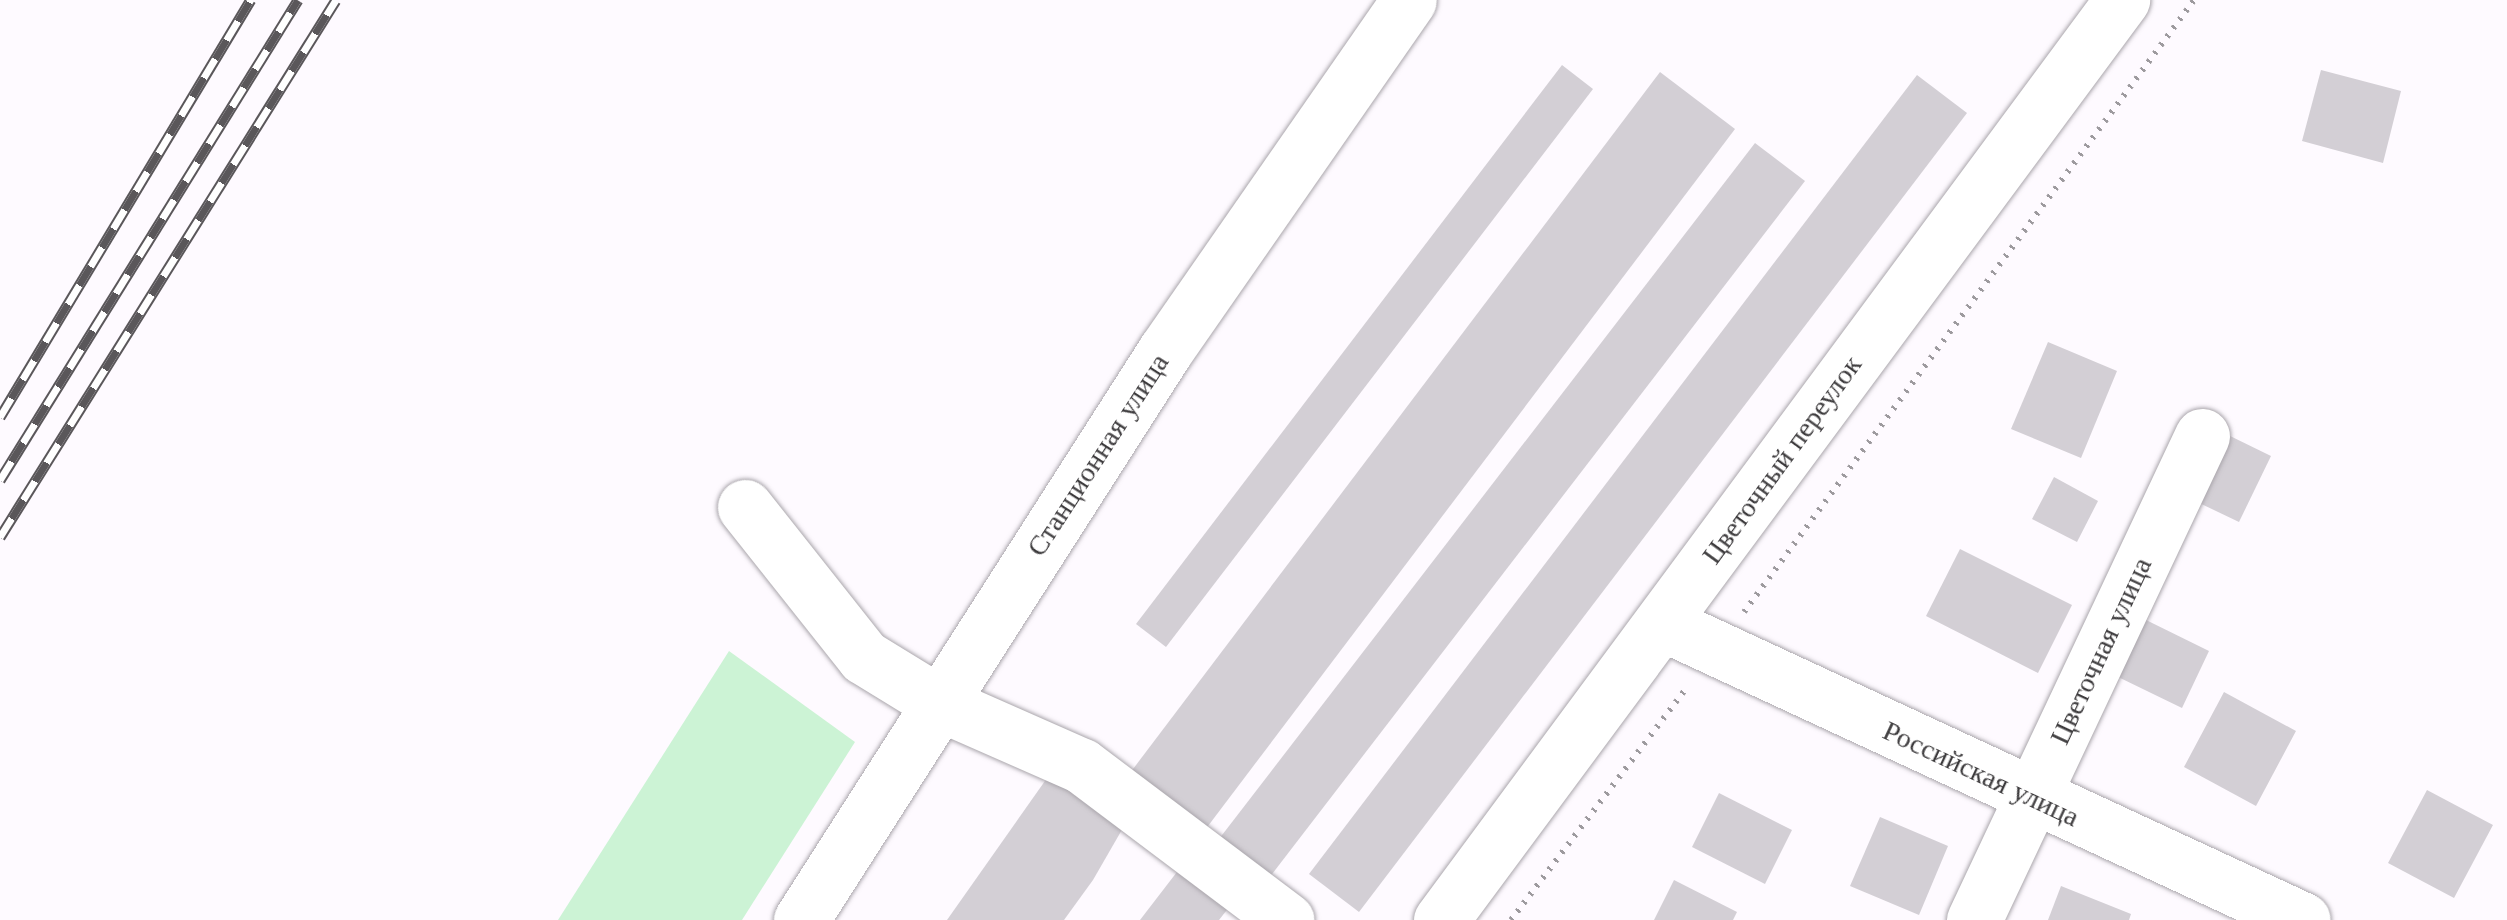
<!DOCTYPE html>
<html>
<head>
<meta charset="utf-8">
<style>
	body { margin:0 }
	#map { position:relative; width:2507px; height:920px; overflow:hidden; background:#fefaff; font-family:"Libre Baskerville",serif }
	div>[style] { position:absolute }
	.green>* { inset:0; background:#ccf3d5 }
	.building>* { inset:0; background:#d3cfd5 }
	.path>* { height:6px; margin-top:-3px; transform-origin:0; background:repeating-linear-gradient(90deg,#9d9a9e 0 2.5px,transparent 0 10.5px) }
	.roads { filter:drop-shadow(0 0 2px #aaa6ac) drop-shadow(0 0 2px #aaa6ac) }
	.minor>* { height:55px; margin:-27.5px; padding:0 27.5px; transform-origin:27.5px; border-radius:27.5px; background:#fff }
	.rail>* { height:11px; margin-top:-5.5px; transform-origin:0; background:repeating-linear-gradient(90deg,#fff 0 22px,#5a575a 0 44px); box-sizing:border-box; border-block:2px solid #5a575a }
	span { translate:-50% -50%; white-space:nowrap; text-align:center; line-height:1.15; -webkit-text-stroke:8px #fff; paint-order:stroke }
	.street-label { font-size:28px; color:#3d3b3d }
</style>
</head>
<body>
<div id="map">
	<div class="green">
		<div style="clip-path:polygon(729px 651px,855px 742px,742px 920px,558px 920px)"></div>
	</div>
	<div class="building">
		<div style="clip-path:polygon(1562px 65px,1593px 89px,1166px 647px,1136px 624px)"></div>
		<div style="clip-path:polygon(2321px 70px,2401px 91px,2383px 163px,2302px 141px)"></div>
		<div style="clip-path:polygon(1660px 72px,1735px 129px,1205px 830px,1130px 773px)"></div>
		<div style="clip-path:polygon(1917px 75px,1967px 113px,1359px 912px,1309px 874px)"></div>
		<div style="clip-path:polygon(1755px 143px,1805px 181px,1269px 878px,1219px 839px)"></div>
		<div style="clip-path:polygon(2048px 342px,2117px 371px,2081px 458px,2011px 429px)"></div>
		<div style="clip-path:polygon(2226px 434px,2271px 456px,2239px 522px,2193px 500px)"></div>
		<div style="clip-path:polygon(2054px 477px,2098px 501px,2077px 542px,2032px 519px)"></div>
		<div style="clip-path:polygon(1960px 549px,2072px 605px,2038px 673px,1926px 616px)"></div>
		<div style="clip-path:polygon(2142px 618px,2209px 651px,2182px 708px,2114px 675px)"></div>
		<div style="clip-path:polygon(2224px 692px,2296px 731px,2256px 806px,2184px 767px)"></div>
		<div style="clip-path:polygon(1052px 771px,1127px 821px,1093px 880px,1064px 920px,947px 920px)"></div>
		<div style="clip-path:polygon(2427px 790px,2493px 825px,2454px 898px,2388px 863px)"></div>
		<div style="clip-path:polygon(1719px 793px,1792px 830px,1765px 884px,1692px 847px)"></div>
		<div style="clip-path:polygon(1880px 817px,1948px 846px,1919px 915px,1850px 886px)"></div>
		<div style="clip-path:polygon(1180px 868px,1230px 906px,1219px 920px,1140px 920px)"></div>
		<div style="clip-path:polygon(1674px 880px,1737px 912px,1733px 920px,1654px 920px)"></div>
		<div style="clip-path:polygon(2061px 886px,2131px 914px,2129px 920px,2048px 920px)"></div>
	</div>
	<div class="path">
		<div style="left:1744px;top:612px;width:760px;rotate:-53.67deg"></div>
		<div style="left:1511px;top:920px;width:293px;rotate:-52.9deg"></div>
	</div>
	<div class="roads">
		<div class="minor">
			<div style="left:745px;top:507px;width:191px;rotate:51.6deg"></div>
			<div style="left:864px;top:657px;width:88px;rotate:31.5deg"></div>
			<div style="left:939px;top:703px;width:156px;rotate:23.8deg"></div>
			<div style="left:1082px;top:766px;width:256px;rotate:37deg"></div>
			<div style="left:1662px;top:623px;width:706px;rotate:24.86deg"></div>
			<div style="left:801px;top:920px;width:675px;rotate:-57.39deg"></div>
			<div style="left:1165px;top:351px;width:427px;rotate:-55.2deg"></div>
			<div style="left:1441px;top:920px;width:1145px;rotate:-53.49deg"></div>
			<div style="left:1974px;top:920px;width:535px;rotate:-64.78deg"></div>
		</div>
	</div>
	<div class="rail">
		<div style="left:0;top:417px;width:487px;rotate:-59deg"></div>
		<div style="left:0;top:480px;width:565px;rotate:-58.17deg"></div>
		<div style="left:0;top:537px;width:633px;rotate:-57.97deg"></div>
	</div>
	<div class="street-label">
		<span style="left:1098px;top:455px;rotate:-57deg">Станционная улица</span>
		<span style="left:1782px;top:460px;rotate:-54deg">Цветочный переулок</span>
		<span style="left:2101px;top:651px;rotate:-65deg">Цветочная улица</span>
		<span style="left:1981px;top:774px;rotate:25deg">Российская улица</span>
	</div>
</div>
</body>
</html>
